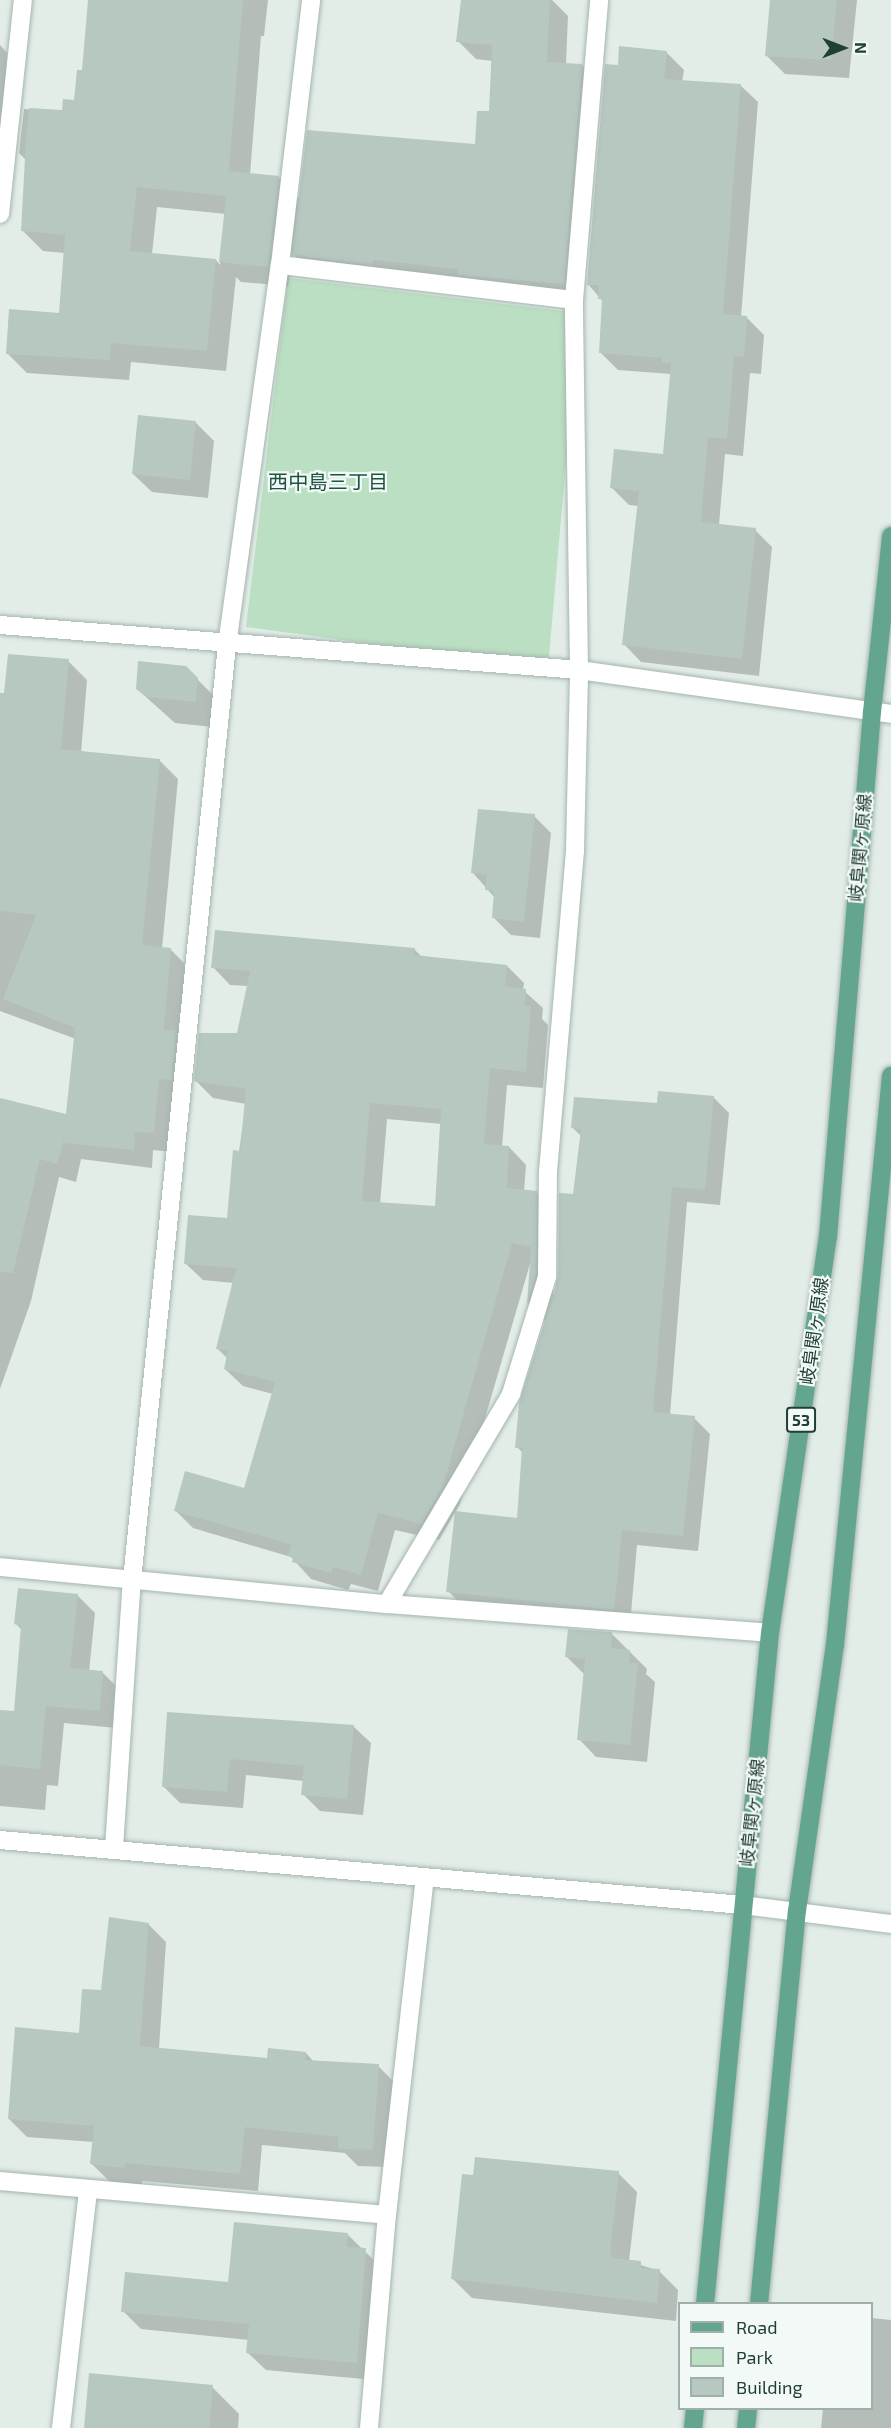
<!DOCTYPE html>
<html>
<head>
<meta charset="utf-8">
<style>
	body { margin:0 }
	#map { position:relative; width:891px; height:2428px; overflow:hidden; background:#e2ede7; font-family:"Exo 2","Noto Sans JP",sans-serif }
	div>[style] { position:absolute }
	.green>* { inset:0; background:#badfc2 }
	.shadow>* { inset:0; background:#0003 }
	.building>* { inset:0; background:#b7c8c0 }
	.roads { filter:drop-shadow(0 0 2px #a4b5ae) drop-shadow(0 0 2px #a4b5ae) }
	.minor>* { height:18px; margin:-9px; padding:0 9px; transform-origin:9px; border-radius:9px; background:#fff }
	.major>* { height:18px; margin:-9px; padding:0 9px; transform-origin:9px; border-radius:9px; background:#64a590 }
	span { translate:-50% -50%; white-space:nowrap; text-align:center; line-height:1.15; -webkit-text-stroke:4.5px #f3f9f6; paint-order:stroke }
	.shield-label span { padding:2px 4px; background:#f3f9f6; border:2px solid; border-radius:4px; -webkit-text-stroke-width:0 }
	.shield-label { font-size:16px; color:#213f35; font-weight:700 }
	.street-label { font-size:18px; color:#213f35 }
	.neighbourhood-label { font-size:20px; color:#1b5242 }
	.legend { position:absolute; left:678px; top:2302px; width:195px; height:108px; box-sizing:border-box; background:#f3f9f6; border:2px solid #9fafa9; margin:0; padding:8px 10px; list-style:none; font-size:18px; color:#213f35 }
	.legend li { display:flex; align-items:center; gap:12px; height:30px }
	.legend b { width:30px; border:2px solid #9fafa9 }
	.north { position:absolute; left:813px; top:18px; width:60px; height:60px; -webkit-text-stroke:4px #f3f9f6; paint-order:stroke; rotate:90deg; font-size:16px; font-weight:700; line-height:24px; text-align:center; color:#213f35 }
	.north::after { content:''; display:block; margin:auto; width:21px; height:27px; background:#213f35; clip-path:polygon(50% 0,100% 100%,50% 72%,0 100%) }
</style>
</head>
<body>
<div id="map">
	<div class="green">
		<div style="clip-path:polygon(288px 278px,579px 313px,548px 668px,246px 627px)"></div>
	</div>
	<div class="shadow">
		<div style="clip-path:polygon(evenodd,90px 0,268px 0,264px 36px,261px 36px,250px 175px,278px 177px,300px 200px,477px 145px,491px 113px,493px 61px,476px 59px,458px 41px,462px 0,552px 0,568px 16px,566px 64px,582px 65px,600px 83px,582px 301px,312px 273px,292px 253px,288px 286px,241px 282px,236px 277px,226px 371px,131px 362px,129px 380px,27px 373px,7px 353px,61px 315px,65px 253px,43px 251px,22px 230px,28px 162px,19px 153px,24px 109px,64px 112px,75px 101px,83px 72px,90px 0,157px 207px,226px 214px,220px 265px,216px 260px,152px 254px,157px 207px)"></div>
		<div style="clip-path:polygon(771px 0,857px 0,849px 78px,785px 74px,766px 55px)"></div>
		<div style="clip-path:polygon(0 45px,7px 53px,0 167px)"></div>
		<div style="clip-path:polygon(666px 52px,684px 70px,682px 82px,740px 85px,758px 102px,741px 317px,747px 318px,764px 335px,761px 374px,750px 373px,743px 456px,725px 454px,719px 525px,755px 530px,772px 547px,759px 676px,641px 662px,624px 644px,639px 506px,629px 505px,611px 487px,664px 456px,671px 374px,618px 370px,600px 352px,604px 303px,588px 284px,619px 66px)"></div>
		<div style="clip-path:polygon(195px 422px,214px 441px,208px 498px,152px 492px,133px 474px)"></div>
		<div style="clip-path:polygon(68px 661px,87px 680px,81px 753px,159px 760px,178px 779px,162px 949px,171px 950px,190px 969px,173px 1152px,153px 1150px,152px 1168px,81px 1159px,76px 1182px,59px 1177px,31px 1301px,0 1389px,0 1099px,67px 1116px,76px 1039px,0 1011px,0 740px)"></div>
		<div style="clip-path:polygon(185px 667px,224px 706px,222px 728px,175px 723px,137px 689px)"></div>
		<div style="clip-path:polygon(534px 816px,551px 833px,540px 938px,511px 935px,494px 918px,495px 898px,473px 873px)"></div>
		<div style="clip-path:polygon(evenodd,414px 949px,423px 958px,507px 966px,524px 983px,523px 990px,543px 1008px,542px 1019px,548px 1025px,543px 1088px,507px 1085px,502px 1147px,509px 1147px,526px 1165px,524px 1191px,536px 1192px,553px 1210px,553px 1299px,575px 1196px,582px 1137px,573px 1128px,658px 1105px,713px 1097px,729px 1113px,720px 1205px,687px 1202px,670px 1415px,694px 1418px,710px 1434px,698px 1551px,637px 1545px,630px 1625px,464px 1607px,448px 1591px,518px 1519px,523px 1453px,517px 1447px,546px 1322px,528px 1304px,532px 1257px,460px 1504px,439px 1540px,395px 1530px,378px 1591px,351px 1584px,348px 1590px,311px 1579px,291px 1557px,193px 1528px,175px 1510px,245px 1490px,273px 1394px,243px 1386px,225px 1369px,228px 1359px,218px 1349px,234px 1283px,203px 1280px,185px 1263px,229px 1219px,246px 1104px,213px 1098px,196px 1081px,239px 1034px,248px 986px,230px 985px,213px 967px,414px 949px,387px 1119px,442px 1124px,437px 1207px,380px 1204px,387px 1119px)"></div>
		<div style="clip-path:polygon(77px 1595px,95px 1613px,89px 1672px,103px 1673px,121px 1691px,117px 1728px,64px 1723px,58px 1786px,47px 1785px,45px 1810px,0 1806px,0 1711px,15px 1713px,23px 1631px,16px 1624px)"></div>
		<div style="clip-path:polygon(612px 1634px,647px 1669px,646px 1674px,655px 1682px,647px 1762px,596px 1757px,579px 1739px,584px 1674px,567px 1657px)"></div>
		<div style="clip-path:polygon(169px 1713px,354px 1727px,371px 1743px,363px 1815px,320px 1811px,303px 1794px,304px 1781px,246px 1775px,243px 1808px,180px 1803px,163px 1786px)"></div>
		<div style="clip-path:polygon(148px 1924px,166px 1942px,159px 2049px,268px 2059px,306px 2053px,314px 2062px,378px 2066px,396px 2084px,391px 2167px,358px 2166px,345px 2153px,262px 2145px,258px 2191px,142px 2181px,142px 2185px,110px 2182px,92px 2164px,94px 2142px,27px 2137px,9px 2119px,80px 2034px,102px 1992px)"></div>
		<div style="clip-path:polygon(618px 2173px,637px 2192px,629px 2261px,659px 2271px,678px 2290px,676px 2321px,472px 2298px,453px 2279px)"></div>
		<div style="clip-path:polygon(347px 2234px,384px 2270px,374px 2380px,266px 2370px,248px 2353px,249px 2340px,141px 2329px,123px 2311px,230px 2284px)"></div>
		<div style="clip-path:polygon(872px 2318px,891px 2320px,891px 2428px,821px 2428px,823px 2408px,872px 2408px)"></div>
		<div style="clip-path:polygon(211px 2386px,239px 2414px,238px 2428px,85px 2428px)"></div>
	</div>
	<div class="building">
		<div style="clip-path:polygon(88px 0,243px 0,228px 179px,229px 171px,279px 176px,268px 267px,219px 262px,226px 196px,137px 187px,130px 251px,216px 259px,207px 351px,111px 343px,110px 360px,6px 354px,9px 309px,59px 313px,65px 235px,21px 231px,26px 140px,29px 108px,62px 110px,63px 99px,74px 100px,77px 70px,82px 70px)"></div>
		<div style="clip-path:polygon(461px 0,550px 0,547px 62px,582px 64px,564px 284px,458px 275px,458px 269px,373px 260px,372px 265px,292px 255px,307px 130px,475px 144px,477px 111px,489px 111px,492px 45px,456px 42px)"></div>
		<div style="clip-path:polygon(770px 0,837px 0,831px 60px,765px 56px)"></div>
		<div style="clip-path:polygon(619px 46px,667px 51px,664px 79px,741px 84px,723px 314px,747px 316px,744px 357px,734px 356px,727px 439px,708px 437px,701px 522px,756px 528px,742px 659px,622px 645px,639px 491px,610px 488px,614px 449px,663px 454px,671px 363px,662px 362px,662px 358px,599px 353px,602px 299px,598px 299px,599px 285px,587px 285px,605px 64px,618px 65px)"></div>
		<div style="clip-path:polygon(138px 415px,196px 421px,190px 480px,132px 474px)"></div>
		<div style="clip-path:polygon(8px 654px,69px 659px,61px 749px,160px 759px,142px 945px,171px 948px,164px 1030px,176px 1031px,172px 1080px,159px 1079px,154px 1133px,135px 1132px,134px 1150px,63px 1143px,64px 1138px,57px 1164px,40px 1159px,13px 1273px,0 1272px,0 1098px,66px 1114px,75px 1028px,3px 999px,36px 915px,0 911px,0 693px,4px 693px)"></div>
		<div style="clip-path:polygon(138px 661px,186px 666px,198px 678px,196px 702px,147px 697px,136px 689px)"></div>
		<div style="clip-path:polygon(478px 809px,535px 814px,524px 922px,492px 918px,494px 891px,485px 890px,487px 875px,471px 873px)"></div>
		<div style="clip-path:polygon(evenodd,215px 930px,415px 948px,414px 955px,507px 965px,505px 986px,526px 989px,525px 1006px,531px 1006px,526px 1072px,490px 1068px,484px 1144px,509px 1146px,507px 1188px,537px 1191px,536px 1275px,527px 1305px,531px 1247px,512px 1243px,443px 1486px,421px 1524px,378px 1513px,361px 1575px,333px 1567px,331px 1573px,292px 1562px,293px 1557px,288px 1556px,292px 1545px,174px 1511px,185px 1471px,244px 1488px,275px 1382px,224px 1369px,228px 1351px,216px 1349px,236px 1268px,184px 1264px,188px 1215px,227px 1218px,233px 1150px,240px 1151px,246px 1089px,194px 1081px,199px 1033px,237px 1033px,250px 971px,211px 968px,215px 930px,370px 1103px,441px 1109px,435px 1206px,362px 1201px,370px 1103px)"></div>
		<div style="clip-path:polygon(658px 1091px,714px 1096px,705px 1190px,672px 1187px,653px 1412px,695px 1416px,683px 1536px,622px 1530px,614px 1610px,446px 1592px,455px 1511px,517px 1518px,522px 1448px,515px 1448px,519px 1403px,558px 1280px,559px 1193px,573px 1194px,581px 1129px,571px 1128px,574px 1097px,657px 1103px)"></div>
		<div style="clip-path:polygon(18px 1588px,78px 1594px,70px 1668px,103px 1671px,100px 1711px,46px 1706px,40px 1769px,0 1765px,0 1710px,14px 1711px,21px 1626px,14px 1624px)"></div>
		<div style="clip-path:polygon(568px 1629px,612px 1632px,611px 1648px,630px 1650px,629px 1663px,638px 1663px,630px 1745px,577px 1740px,585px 1659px,565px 1657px)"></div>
		<div style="clip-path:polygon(167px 1712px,354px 1725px,347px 1799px,301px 1795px,304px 1766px,230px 1759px,227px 1792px,162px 1787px)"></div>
		<div style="clip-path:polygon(109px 1917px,149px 1923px,140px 2046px,267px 2058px,268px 2048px,306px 2052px,305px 2060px,379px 2064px,373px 2150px,338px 2149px,338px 2137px,245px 2127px,240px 2174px,125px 2163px,124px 2168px,90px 2164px,94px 2126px,8px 2119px,15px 2027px,79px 2033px,82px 1989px,101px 1990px)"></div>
		<div style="clip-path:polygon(475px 2157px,619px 2171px,610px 2252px,613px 2258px,641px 2261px,641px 2268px,660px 2269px,657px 2303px,451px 2279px,462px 2174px,473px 2175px)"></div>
		<div style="clip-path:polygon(234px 2222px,348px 2233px,347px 2247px,366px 2248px,357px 2363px,246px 2353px,249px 2324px,121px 2312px,125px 2272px,228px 2282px)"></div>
		<div style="clip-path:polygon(89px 2373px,213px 2385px,209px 2428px,84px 2428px)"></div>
	</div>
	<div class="roads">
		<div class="minor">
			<div style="left:0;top:214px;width:215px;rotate:-83.9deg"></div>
			<div style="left:280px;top:265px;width:296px;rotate:6.8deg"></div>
			<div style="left:0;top:625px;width:581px;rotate:4.44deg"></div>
			<div style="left:579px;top:670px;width:315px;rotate:8deg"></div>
			<div style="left:0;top:1567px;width:389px;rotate:5.5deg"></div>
			<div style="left:387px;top:1604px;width:384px;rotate:4.3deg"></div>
			<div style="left:387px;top:1604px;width:244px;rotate:-59.4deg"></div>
			<div style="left:511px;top:1394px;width:122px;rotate:-72.9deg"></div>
			<div style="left:547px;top:1277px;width:105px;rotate:-89.5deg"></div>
			<div style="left:548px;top:1172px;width:322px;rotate:-85.2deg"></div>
			<div style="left:575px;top:851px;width:181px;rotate:-88.7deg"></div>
			<div style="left:579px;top:670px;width:370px;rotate:-90.8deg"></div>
			<div style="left:574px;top:300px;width:301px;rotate:-85.2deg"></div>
			<div style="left:0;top:1840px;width:746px;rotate:5deg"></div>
			<div style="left:743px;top:1905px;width:149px;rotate:7.3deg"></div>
			<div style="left:114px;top:1848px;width:269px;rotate:-86.2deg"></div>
			<div style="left:132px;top:1580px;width:940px;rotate:-84.2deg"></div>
			<div style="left:227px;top:645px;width:384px;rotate:-82.1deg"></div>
			<div style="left:280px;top:265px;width:267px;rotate:-83.3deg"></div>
			<div style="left:0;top:2181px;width:388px;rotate:5deg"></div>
			<div style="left:61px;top:2428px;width:240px;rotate:-83.5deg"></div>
			<div style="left:369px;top:2428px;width:214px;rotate:-85.2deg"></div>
			<div style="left:387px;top:2215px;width:339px;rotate:-83.6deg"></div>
		</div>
		<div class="major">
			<div style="left:705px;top:2304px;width:674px;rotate:-84.47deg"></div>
			<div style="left:770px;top:1633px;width:400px;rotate:-81.7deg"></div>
			<div style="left:828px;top:1237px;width:527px;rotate:-85.21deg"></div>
			<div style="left:872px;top:712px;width:177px;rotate:-83.8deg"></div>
			<div style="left:759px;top:2304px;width:395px;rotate:-84.5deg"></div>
			<div style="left:797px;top:1911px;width:269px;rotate:-81.9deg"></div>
			<div style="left:835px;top:1645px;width:572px;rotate:-84.38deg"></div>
			<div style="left:693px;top:2428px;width:20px;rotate:-84deg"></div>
			<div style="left:746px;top:2428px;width:20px;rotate:-84deg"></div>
		</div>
	</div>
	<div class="shield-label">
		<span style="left:801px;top:1420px">53</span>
	</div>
	<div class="street-label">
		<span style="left:860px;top:848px;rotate:-85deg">岐阜関ヶ原線</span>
		<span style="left:814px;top:1331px;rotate:-82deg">岐阜関ヶ原線</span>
		<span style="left:752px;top:1813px;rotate:-84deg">岐阜関ヶ原線</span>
	</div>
	<div class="neighbourhood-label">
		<span style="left:328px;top:481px">西中島三丁目</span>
	</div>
	<ul class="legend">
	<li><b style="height:8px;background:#64a590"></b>Road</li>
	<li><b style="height:16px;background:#badfc2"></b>Park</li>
	<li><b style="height:16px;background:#b7c8c0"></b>Building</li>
	</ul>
	<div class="north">N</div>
</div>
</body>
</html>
